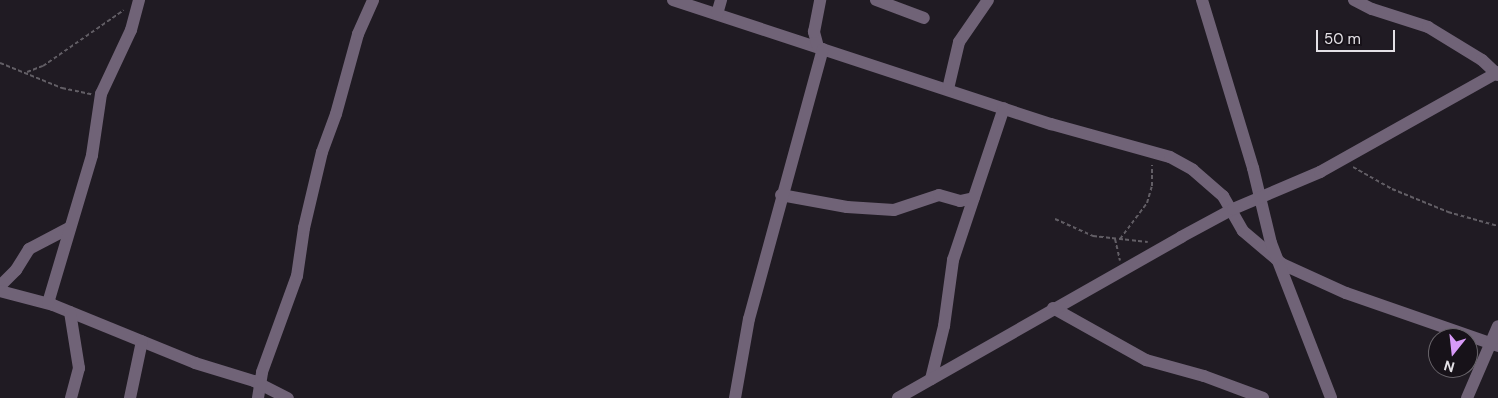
<!DOCTYPE html>
<html>
<head>
<meta charset="utf-8">
<style>
	body { margin:0 }
	#map { position:relative; width:1498px; height:398px; overflow:hidden; background:#201b23; font-family:"DM Sans",sans-serif }
	div>[style] { position:absolute }
	.path>* { height:2px; margin-top:-1px; transform-origin:0; background:repeating-linear-gradient(90deg,#625e65 0 4px,transparent 0 6.5px) }
	.minor>* { height:12px; margin:-6px; padding:0 6px; transform-origin:6px; border-radius:6px; background:#706377 }
	span { translate:-50% -50%; white-space:nowrap; text-align:center; line-height:1.15; -webkit-text-stroke:5px #171219; paint-order:stroke }
	.north { position:absolute; left:1428px; top:328px; width:50px; height:50px; box-sizing:border-box; background:#171219; border:1px solid #69656b; border-radius:50%; rotate:196deg; font-size:14px; font-weight:700; line-height:20px; text-align:center; color:#e4e1e6 }
	.north::after { content:''; display:block; margin:auto; width:18px; height:22px; background:#d89af8; clip-path:polygon(50% 0,100% 100%,50% 72%,0 100%) }
	.scale { position:absolute; left:1316px; top:30px; width:79px; height:22px; box-sizing:border-box; border:2px solid #e4e1e6; border-top:0; padding-left:6px; font-size:15px; line-height:18px; white-space:nowrap; color:#e4e1e6; -webkit-text-stroke:4px #171219; paint-order:stroke }
</style>
</head>
<body>
<div id="map">
	<div class="path">
		<div style="left:0;top:63px;width:67px;rotate:22deg"></div>
		<div style="left:62px;top:88px;width:30px;rotate:12deg"></div>
		<div style="left:27px;top:72px;width:17px;rotate:-21deg"></div>
		<div style="left:43px;top:66px;width:98px;rotate:-34.7deg"></div>
		<div style="left:1353px;top:167px;width:45px;rotate:29.4deg"></div>
		<div style="left:1392px;top:189px;width:61px;rotate:22.3deg"></div>
		<div style="left:1448px;top:212px;width:52px;rotate:15.6deg"></div>
		<div style="left:1055px;top:219px;width:42px;rotate:24.1deg"></div>
		<div style="left:1093px;top:236px;width:55px;rotate:6.2deg"></div>
		<div style="left:1115px;top:239px;width:22px;rotate:77deg"></div>
		<div style="left:1120px;top:239px;width:45px;rotate:-53.1deg"></div>
		<div style="left:1147px;top:203px;width:18px;rotate:-74deg"></div>
		<div style="left:1152px;top:186px;width:21px;rotate:-90deg"></div>
	</div>
	<div class="minor">
		<div style="left:673px;top:0;width:398px;rotate:18.2deg"></div>
		<div style="left:1051px;top:124px;width:123px;rotate:15.5deg"></div>
		<div style="left:1170px;top:157px;width:26px;rotate:29deg"></div>
		<div style="left:1193px;top:170px;width:40px;rotate:41deg"></div>
		<div style="left:1223px;top:196px;width:40px;rotate:60.3deg"></div>
		<div style="left:1243px;top:231px;width:51px;rotate:40.2deg"></div>
		<div style="left:1282px;top:264px;width:70px;rotate:24.4deg"></div>
		<div style="left:1346px;top:293px;width:161px;rotate:19.2deg"></div>
		<div style="left:876px;top:0;width:51px;rotate:20.6deg"></div>
		<div style="left:1202px;top:0;width:176px;rotate:73.1deg"></div>
		<div style="left:1253px;top:168px;width:77px;rotate:76.5deg"></div>
		<div style="left:1271px;top:243px;width:166px;rotate:68.8deg"></div>
		<div style="left:1354px;top:0;width:20px;rotate:27deg"></div>
		<div style="left:1372px;top:9px;width:59px;rotate:17.8deg"></div>
		<div style="left:1428px;top:27px;width:63px;rotate:31.4deg"></div>
		<div style="left:1482px;top:60px;width:22px;rotate:43deg"></div>
		<div style="left:717px;top:14px;width:15px;rotate:-74deg"></div>
		<div style="left:818px;top:47px;width:16px;rotate:-105deg"></div>
		<div style="left:814px;top:32px;width:33px;rotate:-79deg"></div>
		<div style="left:948px;top:89px;width:48px;rotate:-76.8deg"></div>
		<div style="left:959px;top:42px;width:51px;rotate:-55.4deg"></div>
		<div style="left:781px;top:195px;width:67px;rotate:10.3deg"></div>
		<div style="left:847px;top:207px;width:47px;rotate:3.7deg"></div>
		<div style="left:894px;top:210px;width:47px;rotate:-18.4deg"></div>
		<div style="left:939px;top:195px;width:22px;rotate:16deg"></div>
		<div style="left:960px;top:201px;width:14px;rotate:-12deg"></div>
		<div style="left:0;top:286px;width:23px;rotate:-45deg"></div>
		<div style="left:16px;top:270px;width:25px;rotate:-58deg"></div>
		<div style="left:29px;top:249px;width:45px;rotate:-27.7deg"></div>
		<div style="left:0;top:291px;width:55px;rotate:14.8deg"></div>
		<div style="left:53px;top:305px;width:153px;rotate:22.2deg"></div>
		<div style="left:195px;top:363px;width:62px;rotate:17deg"></div>
		<div style="left:254px;top:381px;width:38px;rotate:27deg"></div>
		<div style="left:48px;top:303px;width:154px;rotate:-73.4deg"></div>
		<div style="left:92px;top:155px;width:62px;rotate:-81.6deg"></div>
		<div style="left:101px;top:94px;width:71px;rotate:-64.9deg"></div>
		<div style="left:131px;top:30px;width:31px;rotate:-75deg"></div>
		<div style="left:1053px;top:308px;width:107px;rotate:29.2deg"></div>
		<div style="left:1146px;top:360px;width:60px;rotate:15.4deg"></div>
		<div style="left:1204px;top:376px;width:63px;rotate:20.4deg"></div>
		<div style="left:70px;top:312px;width:57px;rotate:80.9deg"></div>
		<div style="left:79px;top:368px;width:31px;rotate:105deg"></div>
		<div style="left:931px;top:379px;width:55px;rotate:-76.2deg"></div>
		<div style="left:944px;top:326px;width:67px;rotate:-82.2deg"></div>
		<div style="left:953px;top:260px;width:160px;rotate:-71.5deg"></div>
		<div style="left:130px;top:398px;width:58px;rotate:-78.1deg"></div>
		<div style="left:258px;top:398px;width:26px;rotate:-81deg"></div>
		<div style="left:262px;top:372px;width:102px;rotate:-70deg"></div>
		<div style="left:297px;top:276px;width:49px;rotate:-81.7deg"></div>
		<div style="left:304px;top:228px;width:78px;rotate:-76.7deg"></div>
		<div style="left:322px;top:152px;width:40px;rotate:-69.8deg"></div>
		<div style="left:336px;top:114px;width:83px;rotate:-74.6deg"></div>
		<div style="left:358px;top:34px;width:37px;rotate:-66deg"></div>
		<div style="left:735px;top:398px;width:80px;rotate:-80deg"></div>
		<div style="left:749px;top:319px;width:280px;rotate:-74.7deg"></div>
		<div style="left:898px;top:398px;width:326px;rotate:-29.6deg"></div>
		<div style="left:1181px;top:237px;width:59px;rotate:-28.3deg"></div>
		<div style="left:1233px;top:209px;width:95px;rotate:-23deg"></div>
		<div style="left:1320px;top:172px;width:204px;rotate:-29.3deg"></div>
		<div style="left:1467px;top:398px;width:78px;rotate:-66.7deg"></div>
	</div>
	<div class="north">N</div>
	<div class="scale">50 m</div>
</div>
</body>
</html>
